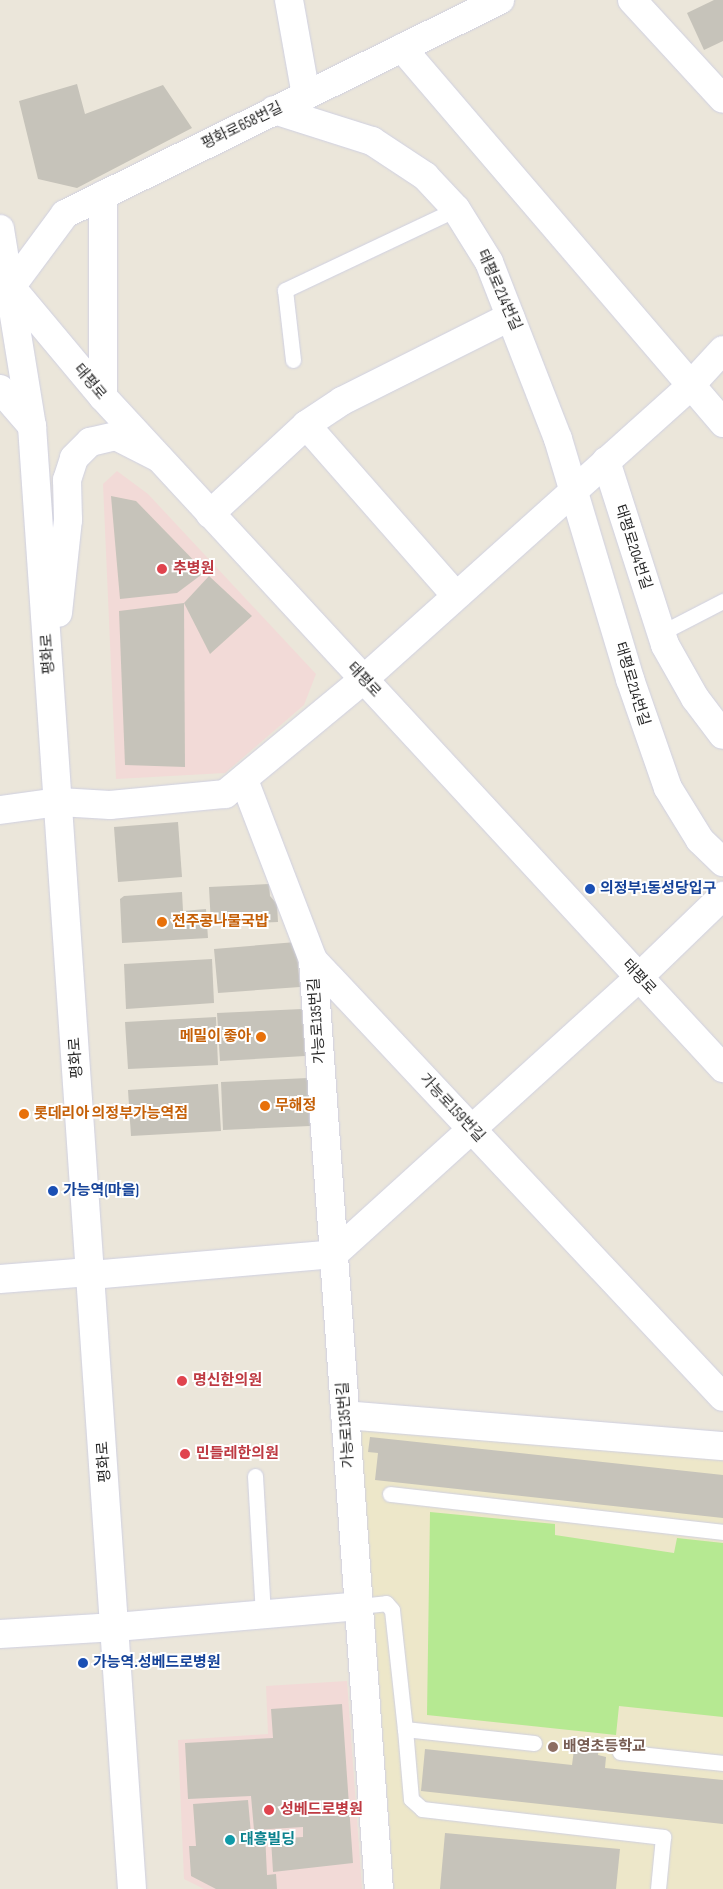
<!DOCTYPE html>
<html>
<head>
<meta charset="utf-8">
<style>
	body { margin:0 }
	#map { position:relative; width:723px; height:1889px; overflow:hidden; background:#ebe6da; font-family:"Sofia Sans Condensed","Noto Sans KR",sans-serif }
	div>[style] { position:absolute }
	.education>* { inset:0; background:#ede7c9 }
	.medical>* { inset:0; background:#f2dad7 }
	.pitch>* { inset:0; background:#b6e992 }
	.building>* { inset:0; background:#c6c3ba }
	.roads { filter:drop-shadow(0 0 1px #cfd0e1) drop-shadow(0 0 1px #cfd0e1) }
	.lane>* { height:15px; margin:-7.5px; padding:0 7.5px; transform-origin:7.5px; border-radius:7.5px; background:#fff }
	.street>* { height:28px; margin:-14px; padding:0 14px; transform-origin:14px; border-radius:14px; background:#fff }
	.secondary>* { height:28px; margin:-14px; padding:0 14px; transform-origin:14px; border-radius:14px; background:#fff }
	.dots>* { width:14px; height:14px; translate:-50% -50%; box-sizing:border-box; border:2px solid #fff; border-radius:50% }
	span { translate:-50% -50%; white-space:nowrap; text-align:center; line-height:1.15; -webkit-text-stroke:4px #fff; paint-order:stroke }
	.street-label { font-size:15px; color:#282828 }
	.health-label { font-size:15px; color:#be3a42; font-weight:700 }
	.left { translate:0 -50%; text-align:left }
	.transit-label { font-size:15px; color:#164399; font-weight:700 }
	.food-label { font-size:15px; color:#c56008; font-weight:700 }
	.right { translate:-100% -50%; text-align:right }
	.education-label { font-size:15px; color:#785e54; font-weight:700 }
	.culture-label { font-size:15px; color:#0d838f; font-weight:700 }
</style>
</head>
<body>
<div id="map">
	<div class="education">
		<div style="clip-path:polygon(360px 1429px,723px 1458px,723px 1889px,394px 1889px)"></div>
	</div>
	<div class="medical">
		<div style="clip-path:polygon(117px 471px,148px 494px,316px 674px,304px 705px,225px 773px,116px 779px,103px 484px)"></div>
		<div style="clip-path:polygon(347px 1681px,362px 1889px,204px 1889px,184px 1879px,178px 1740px,268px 1734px,266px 1686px)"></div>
	</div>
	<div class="pitch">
		<div style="clip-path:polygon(430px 1512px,555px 1524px,555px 1535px,674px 1553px,677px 1538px,723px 1543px,723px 1717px,619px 1706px,616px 1735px,427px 1715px)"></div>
	</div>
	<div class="building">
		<div style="clip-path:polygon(714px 0,723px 0,723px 41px,704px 50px,687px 13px)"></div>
		<div style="clip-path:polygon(77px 84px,85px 114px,163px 85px,192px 128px,77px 188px,38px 179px,19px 101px)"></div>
		<div style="clip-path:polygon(111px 496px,136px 501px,205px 572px,177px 593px,120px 599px)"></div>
		<div style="clip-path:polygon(209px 576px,252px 616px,210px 654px,184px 603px)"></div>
		<div style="clip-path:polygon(184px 603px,185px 767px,125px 765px,119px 611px)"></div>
		<div style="clip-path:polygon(178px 822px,182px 877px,118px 882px,114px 827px)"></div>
		<div style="clip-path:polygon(269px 884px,270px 896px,277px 904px,278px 922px,211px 925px,209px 887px)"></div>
		<div style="clip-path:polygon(182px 892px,183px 911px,206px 909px,208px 938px,122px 943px,120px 899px,124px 896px)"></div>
		<div style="clip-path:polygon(296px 942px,300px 987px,218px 993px,214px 949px)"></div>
		<div style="clip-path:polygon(212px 959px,214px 1003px,126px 1009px,124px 964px)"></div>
		<div style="clip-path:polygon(302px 1009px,305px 1056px,220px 1061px,217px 1013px)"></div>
		<div style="clip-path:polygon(216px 1017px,218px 1065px,128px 1069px,125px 1022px)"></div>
		<div style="clip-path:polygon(308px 1078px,310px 1126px,223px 1130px,221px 1082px)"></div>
		<div style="clip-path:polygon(218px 1084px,221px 1131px,131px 1136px,128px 1090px)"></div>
		<div style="clip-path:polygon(370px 1437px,723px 1475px,723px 1518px,375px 1480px,378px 1453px,368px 1452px)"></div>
		<div style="clip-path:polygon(342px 1704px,353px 1863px,273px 1872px,271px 1839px,303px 1837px,303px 1827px,254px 1830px,251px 1796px,188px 1799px,185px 1743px,273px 1738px,271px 1709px)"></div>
		<div style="clip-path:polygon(575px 1742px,599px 1745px,598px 1755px,606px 1757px,605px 1768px,723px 1780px,723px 1824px,421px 1791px,425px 1749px,572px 1765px)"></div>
		<div style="clip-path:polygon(248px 1800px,251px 1834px,265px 1833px,267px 1875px,276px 1874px,277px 1889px,216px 1889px,191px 1876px,189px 1846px,196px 1846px,193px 1804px)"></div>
		<div style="clip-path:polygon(445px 1833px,620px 1849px,616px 1889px,440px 1889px)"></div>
	</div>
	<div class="roads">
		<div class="lane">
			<div style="left:293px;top:360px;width:70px;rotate:-96.5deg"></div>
			<div style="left:285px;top:290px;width:189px;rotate:-25.3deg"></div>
			<div style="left:661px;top:633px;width:70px;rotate:-27.3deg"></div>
			<div style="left:255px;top:1476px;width:138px;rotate:86.7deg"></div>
			<div style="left:390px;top:1494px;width:335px;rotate:6.5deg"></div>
			<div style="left:359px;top:1606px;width:27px;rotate:-6deg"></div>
			<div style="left:386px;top:1603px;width:9px;rotate:49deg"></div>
			<div style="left:392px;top:1610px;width:120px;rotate:83.8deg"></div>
			<div style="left:534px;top:1743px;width:130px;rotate:-173.8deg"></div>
			<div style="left:405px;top:1729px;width:70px;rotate:85.1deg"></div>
			<div style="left:411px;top:1799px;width:15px;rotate:42deg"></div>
			<div style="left:422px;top:1809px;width:243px;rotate:6.6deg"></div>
			<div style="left:663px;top:1837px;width:52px;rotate:95.5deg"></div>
			<div style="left:620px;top:1752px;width:104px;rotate:6.1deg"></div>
		</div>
		<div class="street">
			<div style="left:289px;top:0;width:97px;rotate:79.9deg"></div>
			<div style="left:632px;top:0;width:134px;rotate:47.4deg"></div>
			<div style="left:402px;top:48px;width:494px;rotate:49.4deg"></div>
			<div style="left:274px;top:110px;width:103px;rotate:17.6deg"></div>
			<div style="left:372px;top:141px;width:64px;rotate:33.4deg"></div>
			<div style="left:425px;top:176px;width:45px;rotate:46.8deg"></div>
			<div style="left:456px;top:209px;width:62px;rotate:58.1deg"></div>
			<div style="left:489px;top:262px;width:190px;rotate:68.7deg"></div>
			<div style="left:558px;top:439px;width:251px;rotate:73.3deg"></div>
			<div style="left:630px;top:679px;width:115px;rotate:70.8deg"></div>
			<div style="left:668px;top:788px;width:61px;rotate:58.4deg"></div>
			<div style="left:700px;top:840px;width:32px;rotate:44deg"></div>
			<div style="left:11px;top:287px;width:143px;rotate:50.1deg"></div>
			<div style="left:103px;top:397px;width:914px;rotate:47.26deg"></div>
			<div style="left:11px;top:287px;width:91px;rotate:-53.5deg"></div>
			<div style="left:65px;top:214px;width:485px;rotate:-26.2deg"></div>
			<div style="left:306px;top:425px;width:227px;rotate:48.7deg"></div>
			<div style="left:606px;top:461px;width:193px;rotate:72.2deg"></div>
			<div style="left:665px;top:645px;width:61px;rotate:60.5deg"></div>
			<div style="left:695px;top:698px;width:46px;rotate:52.9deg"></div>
			<div style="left:210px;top:514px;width:131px;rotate:-42.8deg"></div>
			<div style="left:306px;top:425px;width:43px;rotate:-33.7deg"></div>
			<div style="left:342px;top:401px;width:188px;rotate:-26.6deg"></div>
			<div style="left:244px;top:780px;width:193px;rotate:69deg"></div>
			<div style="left:313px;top:960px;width:599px;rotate:46.83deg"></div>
			<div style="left:0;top:810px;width:60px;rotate:-7.7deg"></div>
			<div style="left:59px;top:802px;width:51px;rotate:3.4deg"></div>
			<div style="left:110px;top:805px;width:116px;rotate:-5.5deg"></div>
			<div style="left:225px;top:794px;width:180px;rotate:-39.6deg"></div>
			<div style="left:364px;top:679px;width:437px;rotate:-41.9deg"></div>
			<div style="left:689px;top:387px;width:50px;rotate:-47.4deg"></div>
			<div style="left:313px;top:960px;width:931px;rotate:85.94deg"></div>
			<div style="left:0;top:1279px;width:77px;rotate:-4.5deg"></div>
			<div style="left:77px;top:1273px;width:14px;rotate:8deg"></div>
			<div style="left:91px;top:1275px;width:244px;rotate:-4.9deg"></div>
			<div style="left:334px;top:1254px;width:412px;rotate:-42.2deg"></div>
			<div style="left:639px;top:977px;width:117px;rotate:-44deg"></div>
			<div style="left:345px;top:1415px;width:379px;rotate:4.7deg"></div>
			<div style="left:0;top:1634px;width:116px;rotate:-3.5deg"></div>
			<div style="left:116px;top:1627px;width:244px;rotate:-4.9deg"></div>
		</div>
		<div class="secondary">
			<div style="left:0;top:229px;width:200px;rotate:80.8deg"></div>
			<div style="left:32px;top:426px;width:1466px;rotate:86.09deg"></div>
			<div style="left:0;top:389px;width:49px;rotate:49.1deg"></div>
			<div style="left:103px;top:397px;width:202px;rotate:-90deg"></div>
			<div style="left:58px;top:613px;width:94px;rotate:-83.9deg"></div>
			<div style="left:68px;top:520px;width:40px;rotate:-91.4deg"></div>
			<div style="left:67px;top:480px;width:23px;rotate:-72deg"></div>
			<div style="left:74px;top:458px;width:23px;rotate:-45deg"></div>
			<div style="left:90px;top:442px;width:27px;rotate:-13deg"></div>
			<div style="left:116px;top:436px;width:48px;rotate:27.1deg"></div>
		</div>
	</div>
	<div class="dots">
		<div style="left:162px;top:569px;background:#e0444e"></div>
		<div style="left:590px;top:889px;background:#1a4fb4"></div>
		<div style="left:162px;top:922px;background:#e8710a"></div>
		<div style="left:261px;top:1037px;background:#e8710a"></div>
		<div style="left:265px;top:1106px;background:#e8710a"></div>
		<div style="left:24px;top:1114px;background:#e8710a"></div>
		<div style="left:53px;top:1191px;background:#1a4fb4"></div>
		<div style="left:182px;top:1381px;background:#e0444e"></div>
		<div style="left:185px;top:1454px;background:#e0444e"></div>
		<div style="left:83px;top:1663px;background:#1a4fb4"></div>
		<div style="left:553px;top:1747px;background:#8d6e63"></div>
		<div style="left:269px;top:1810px;background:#e0444e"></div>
		<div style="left:230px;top:1840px;background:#0f9aa8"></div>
	</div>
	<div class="street-label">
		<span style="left:242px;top:126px;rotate:-26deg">평화로658번길</span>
		<span style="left:499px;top:290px;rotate:66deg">태평로214번길</span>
		<span style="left:90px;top:382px;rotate:50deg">태평로</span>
		<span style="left:633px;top:547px;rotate:72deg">태평로204번길</span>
		<span style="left:48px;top:654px;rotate:-94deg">평화로</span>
		<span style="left:364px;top:680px;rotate:47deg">태평로</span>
		<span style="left:632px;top:684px;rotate:73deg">태평로214번길</span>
		<span style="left:639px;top:977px;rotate:47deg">태평로</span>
		<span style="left:317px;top:1021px;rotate:-94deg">가능로135번길</span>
		<span style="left:76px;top:1058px;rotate:-94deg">평화로</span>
		<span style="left:452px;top:1108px;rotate:47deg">가능로159번길</span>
		<span style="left:346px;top:1425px;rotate:-94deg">가능로135번길</span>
		<span style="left:104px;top:1462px;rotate:-94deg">평화로</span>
	</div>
	<div class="health-label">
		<span class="left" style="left:173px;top:569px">추병원</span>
		<span class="left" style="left:193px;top:1381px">명신한의원</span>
		<span class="left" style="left:196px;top:1454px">민들레한의원</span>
		<span class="left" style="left:280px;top:1810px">성베드로병원</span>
	</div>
	<div class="transit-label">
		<span class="left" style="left:600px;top:889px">의정부1동성당입구</span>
		<span class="left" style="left:63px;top:1191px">가능역(마을)</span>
		<span class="left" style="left:93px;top:1663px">가능역.성베드로병원</span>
	</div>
	<div class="food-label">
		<span class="left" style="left:172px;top:922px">전주콩나물국밥</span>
		<span class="right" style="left:251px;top:1037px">메밀이 좋아</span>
		<span class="left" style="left:275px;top:1106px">무해정</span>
		<span class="left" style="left:34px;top:1114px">롯데리아 의정부가능역점</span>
	</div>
	<div class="education-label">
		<span class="left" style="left:563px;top:1747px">배영초등학교</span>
	</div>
	<div class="culture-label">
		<span class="left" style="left:240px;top:1840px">대흥빌딩</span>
	</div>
</div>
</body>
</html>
